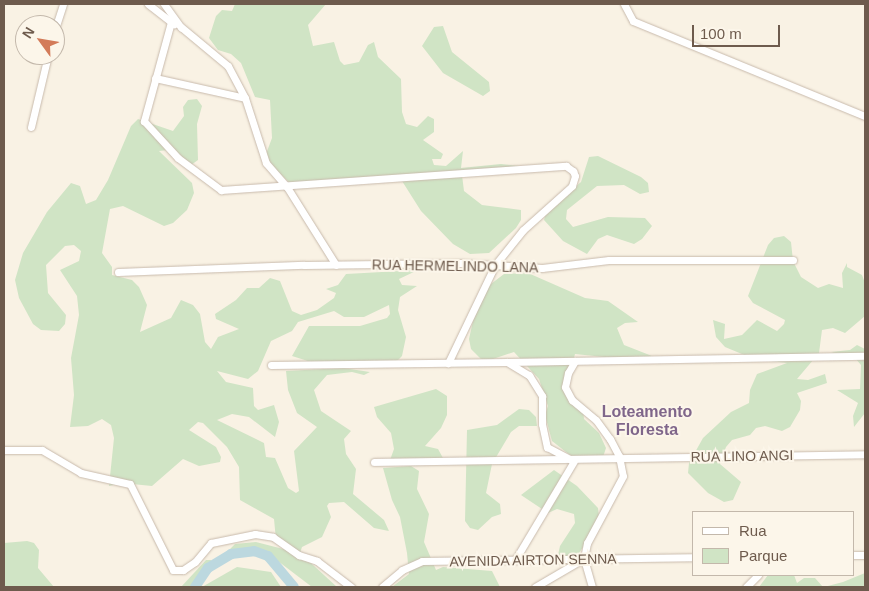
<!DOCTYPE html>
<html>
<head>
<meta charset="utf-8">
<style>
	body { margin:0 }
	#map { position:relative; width:869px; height:591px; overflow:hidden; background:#f9f2e4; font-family:Arial,sans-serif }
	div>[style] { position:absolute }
	.green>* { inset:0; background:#d0e4c5 }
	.river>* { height:10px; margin:-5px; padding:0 5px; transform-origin:5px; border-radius:5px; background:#bcd8df }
	.roads { filter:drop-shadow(0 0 1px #c8baac) drop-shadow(0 0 1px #c8baac) }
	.street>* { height:7px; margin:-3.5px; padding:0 3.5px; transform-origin:3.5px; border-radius:3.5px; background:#fff }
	span { translate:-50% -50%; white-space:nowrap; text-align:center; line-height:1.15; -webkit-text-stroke:4px #fcf6ea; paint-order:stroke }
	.street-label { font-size:14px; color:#6e5b4d }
	.quarter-label { font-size:16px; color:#7f668a; font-weight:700 }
	.frame { position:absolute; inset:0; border:5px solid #6e5b4d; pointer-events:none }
	.legend { position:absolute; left:692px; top:511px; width:162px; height:65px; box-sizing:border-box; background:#fcf6ea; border:1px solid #c3b8ab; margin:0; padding:6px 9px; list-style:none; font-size:15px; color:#6e5b4d }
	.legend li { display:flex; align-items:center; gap:10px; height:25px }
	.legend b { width:25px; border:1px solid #c3b8ab }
	.north { position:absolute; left:15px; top:15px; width:50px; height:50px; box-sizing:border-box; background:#fcf6ea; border:1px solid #c3b8ab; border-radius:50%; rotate:302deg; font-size:14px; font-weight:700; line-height:20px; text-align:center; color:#6e5b4d }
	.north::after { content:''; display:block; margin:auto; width:18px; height:22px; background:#d37b59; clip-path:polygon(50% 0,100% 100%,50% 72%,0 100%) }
	.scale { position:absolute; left:692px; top:25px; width:88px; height:22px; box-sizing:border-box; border:2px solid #6e5b4d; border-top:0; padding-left:6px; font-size:15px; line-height:18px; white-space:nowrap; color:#6e5b4d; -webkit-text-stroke:4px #fcf6ea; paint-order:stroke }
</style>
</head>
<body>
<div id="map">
	<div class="green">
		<div style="clip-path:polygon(235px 4px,326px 4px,308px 25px,313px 46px,334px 42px,340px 61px,344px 65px,359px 62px,368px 45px,374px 42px,378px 57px,401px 79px,402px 112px,406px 124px,417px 127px,428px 116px,434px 119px,434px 132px,423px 140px,443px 154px,441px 159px,432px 159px,434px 165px,446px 166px,463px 151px,461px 168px,501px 164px,528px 167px,462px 175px,464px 191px,482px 205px,521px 210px,521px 220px,516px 228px,489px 253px,470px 254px,453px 244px,421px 211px,402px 181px,294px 187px,270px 164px,266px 154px,272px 138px,270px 100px,255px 97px,241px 63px,231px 54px,218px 50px,209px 38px,216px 16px,222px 10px,232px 11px)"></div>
		<div style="clip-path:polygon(443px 26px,452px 52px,489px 82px,490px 91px,483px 96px,443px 73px,422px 46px,434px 27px)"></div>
		<div style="clip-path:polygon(197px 99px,202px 106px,197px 124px,198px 160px,191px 165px,168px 150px,159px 151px,192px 183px,194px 193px,187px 210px,173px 223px,164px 226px,123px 206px,110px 209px,102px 253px,112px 267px,112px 275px,132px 280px,139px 287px,147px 305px,140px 332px,171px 318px,181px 300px,193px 305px,200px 314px,205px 342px,211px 349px,218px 337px,239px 329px,216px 319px,215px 314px,236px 300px,247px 288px,259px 288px,270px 278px,280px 281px,292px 311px,301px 315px,317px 310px,334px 298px,336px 293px,326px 289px,338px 285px,346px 274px,418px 270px,399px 279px,402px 285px,417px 286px,400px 297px,398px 310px,406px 337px,402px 356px,395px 363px,311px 362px,292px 356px,309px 326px,360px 326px,387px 318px,390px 314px,389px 305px,364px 317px,344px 317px,334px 311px,298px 322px,292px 331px,271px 341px,258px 371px,248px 379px,217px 371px,226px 382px,253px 388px,254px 406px,258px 410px,274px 405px,279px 422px,275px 437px,249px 417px,232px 414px,217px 420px,264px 443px,266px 457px,275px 458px,288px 488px,296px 493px,299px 491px,294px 451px,317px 427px,297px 413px,288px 390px,286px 371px,343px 368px,370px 372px,364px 375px,352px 372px,327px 375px,314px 390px,321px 411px,351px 431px,344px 439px,346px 454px,356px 469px,353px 494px,384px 520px,389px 531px,374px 528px,344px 502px,329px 503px,327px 506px,331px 517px,322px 537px,302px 547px,300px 553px,337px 587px,312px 587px,270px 555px,256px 551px,229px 550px,235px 544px,256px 542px,287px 550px,276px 540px,274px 519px,240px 500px,239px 467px,227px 447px,203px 423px,198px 422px,189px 430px,216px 447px,221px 457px,220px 462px,199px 466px,183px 459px,152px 486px,122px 483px,109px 486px,114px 438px,111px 425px,102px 419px,88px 426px,70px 427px,74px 395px,71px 358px,79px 315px,77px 296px,60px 270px,79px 261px,81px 251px,74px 245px,65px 246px,46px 265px,48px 293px,66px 315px,65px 324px,59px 331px,41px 330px,33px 324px,19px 298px,15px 280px,23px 253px,47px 212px,71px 183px,80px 186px,86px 204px,96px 200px,108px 180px,131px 126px,138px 119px,173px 131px,184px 116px,183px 107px,188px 100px)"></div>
		<div style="clip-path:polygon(598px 156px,641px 177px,648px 183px,649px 192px,640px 194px,624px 185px,597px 186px,567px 210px,566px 219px,573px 227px,608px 217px,645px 218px,652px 226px,642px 239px,634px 244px,607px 235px,598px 239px,587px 254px,563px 241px,544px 220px,546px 212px,581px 182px,589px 157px)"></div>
		<div style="clip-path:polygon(784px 236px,791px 242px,793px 261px,801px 277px,818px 288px,829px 284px,843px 288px,842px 273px,847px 263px,847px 267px,862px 275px,865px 283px,865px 316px,845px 333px,833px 328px,822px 330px,819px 353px,797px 379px,808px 380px,825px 374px,827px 383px,797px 393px,801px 401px,800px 410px,790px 427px,782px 431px,765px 426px,756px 428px,750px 435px,732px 440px,726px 447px,720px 464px,741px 482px,733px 500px,724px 502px,708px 493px,688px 473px,689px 463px,703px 438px,731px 412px,749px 403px,750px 390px,757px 374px,787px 363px,754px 359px,725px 347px,716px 337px,713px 320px,725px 324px,724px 339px,742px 335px,757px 320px,777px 331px,784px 324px,785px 320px,753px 303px,748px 296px,768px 245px,774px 238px)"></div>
		<div style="clip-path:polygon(528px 273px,585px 298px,608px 301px,638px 322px,625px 323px,617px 328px,624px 345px,652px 356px,643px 361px,575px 354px,565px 389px,583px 410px,584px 419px,599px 433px,606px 448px,603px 457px,575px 459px,552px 441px,545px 415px,548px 406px,539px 379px,514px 352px,490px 360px,481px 359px,471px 349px,469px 339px,473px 321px,487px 287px,504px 274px)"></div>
		<div style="clip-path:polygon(857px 345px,865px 349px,865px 413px,854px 427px,853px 416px,858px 403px,837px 390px,860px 389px,861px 365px,855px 358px,831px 352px,850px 350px)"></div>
		<div style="clip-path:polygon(436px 389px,447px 396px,447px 415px,441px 428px,425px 446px,438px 449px,443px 458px,390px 460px,394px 449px,391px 433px,377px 417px,374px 407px)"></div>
		<div style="clip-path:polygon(519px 409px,529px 410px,536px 417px,537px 426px,519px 426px,511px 432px,492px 464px,486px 493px,500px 504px,501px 514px,492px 517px,478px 530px,470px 528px,465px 521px,467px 430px,497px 425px)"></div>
		<div style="clip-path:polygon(411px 466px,419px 471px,417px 489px,429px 514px,424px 542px,436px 570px,443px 567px,492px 571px,500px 587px,392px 587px,409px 574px,407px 553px,400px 517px,392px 500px,383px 468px)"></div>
		<div style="clip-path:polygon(554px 470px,577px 486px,598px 508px,599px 517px,587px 542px,576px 557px,567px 561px,558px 555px,560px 546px,575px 523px,574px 514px,557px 509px,548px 513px,521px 495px)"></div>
		<div style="clip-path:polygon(27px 541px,34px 543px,39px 550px,38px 568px,54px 587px,4px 586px,4px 543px)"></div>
		<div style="clip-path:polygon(206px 560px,211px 560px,210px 565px,191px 587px,181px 587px)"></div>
		<div style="clip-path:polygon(237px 567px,271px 572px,281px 587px,202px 587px)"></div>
		<div style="clip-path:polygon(865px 573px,865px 587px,824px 587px,843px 582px)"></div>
		<div style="clip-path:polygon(768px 575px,794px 575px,797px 583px,804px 578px,815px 578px,823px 587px,759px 587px)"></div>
	</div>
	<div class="river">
		<div style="left:195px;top:587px;width:23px;rotate:-56deg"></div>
		<div style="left:208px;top:568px;width:27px;rotate:-31deg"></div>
		<div style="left:231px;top:554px;width:23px;rotate:-7deg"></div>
		<div style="left:254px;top:551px;width:15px;rotate:20deg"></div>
		<div style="left:268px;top:556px;width:40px;rotate:50deg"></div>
	</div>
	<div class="roads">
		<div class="street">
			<div style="left:148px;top:4px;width:33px;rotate:38deg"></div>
			<div style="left:164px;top:4px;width:29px;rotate:54deg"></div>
			<div style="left:181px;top:27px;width:61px;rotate:39.7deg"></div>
			<div style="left:228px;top:66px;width:36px;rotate:62deg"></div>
			<div style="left:624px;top:4px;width:19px;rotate:62deg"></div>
			<div style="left:633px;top:21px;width:251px;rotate:22.3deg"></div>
			<div style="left:171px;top:22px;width:103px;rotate:105.3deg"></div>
			<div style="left:144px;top:121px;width:50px;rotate:47.4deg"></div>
			<div style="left:178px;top:158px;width:54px;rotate:36.7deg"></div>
			<div style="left:221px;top:190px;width:346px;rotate:-4deg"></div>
			<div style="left:566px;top:166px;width:9px;rotate:36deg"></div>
			<div style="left:573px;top:171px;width:5px;rotate:68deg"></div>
			<div style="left:575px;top:176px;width:10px;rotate:107deg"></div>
			<div style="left:572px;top:186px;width:66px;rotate:138.1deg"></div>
			<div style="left:523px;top:230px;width:45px;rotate:128.7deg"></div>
			<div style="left:495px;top:265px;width:109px;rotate:115.6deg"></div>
			<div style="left:55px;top:29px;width:26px;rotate:-72deg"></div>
			<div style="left:155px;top:78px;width:92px;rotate:12.5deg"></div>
			<div style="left:245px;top:98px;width:68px;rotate:72.1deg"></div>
			<div style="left:266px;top:163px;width:32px;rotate:49deg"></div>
			<div style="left:287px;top:187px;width:92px;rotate:57.9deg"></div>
			<div style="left:31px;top:127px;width:74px;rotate:-76.7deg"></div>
			<div style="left:118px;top:272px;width:186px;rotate:-2.2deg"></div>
			<div style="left:304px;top:265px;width:157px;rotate:-0.7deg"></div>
			<div style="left:461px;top:263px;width:81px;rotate:3.5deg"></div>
			<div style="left:542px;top:268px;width:67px;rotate:-6.8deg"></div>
			<div style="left:609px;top:260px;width:184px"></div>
			<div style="left:575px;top:361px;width:14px;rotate:120deg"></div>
			<div style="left:568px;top:373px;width:14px;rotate:102deg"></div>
			<div style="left:565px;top:387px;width:15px;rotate:62deg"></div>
			<div style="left:572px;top:400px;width:31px;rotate:40deg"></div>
			<div style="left:596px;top:420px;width:24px;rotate:54deg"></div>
			<div style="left:610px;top:439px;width:19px;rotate:62deg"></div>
			<div style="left:619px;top:456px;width:20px;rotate:79deg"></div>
			<div style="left:623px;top:476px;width:76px;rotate:118.2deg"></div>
			<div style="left:587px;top:543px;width:16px;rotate:101deg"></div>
			<div style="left:584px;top:559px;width:29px;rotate:74deg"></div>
			<div style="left:507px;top:362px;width:358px;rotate:-1deg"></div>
			<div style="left:271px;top:365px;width:236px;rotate:-0.7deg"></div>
			<div style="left:507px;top:362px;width:26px;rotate:31deg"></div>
			<div style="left:529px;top:375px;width:25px;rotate:58deg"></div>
			<div style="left:542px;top:396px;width:28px;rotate:90deg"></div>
			<div style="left:542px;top:424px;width:24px;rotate:78deg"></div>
			<div style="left:547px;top:447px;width:27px;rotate:28deg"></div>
			<div style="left:4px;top:450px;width:38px"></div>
			<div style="left:42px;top:450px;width:45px;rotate:30.5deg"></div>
			<div style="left:81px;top:473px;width:50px;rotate:12.7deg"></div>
			<div style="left:130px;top:484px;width:96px;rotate:63.4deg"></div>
			<div style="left:173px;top:570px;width:10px"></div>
			<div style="left:183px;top:570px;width:14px;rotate:-34deg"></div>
			<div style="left:195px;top:562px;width:25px;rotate:-50deg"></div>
			<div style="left:211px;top:543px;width:45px;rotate:-11.6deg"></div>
			<div style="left:255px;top:534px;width:18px;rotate:9deg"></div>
			<div style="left:273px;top:537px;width:32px;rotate:35deg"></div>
			<div style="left:299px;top:555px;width:19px;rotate:18deg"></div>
			<div style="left:317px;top:561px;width:43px;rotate:37.4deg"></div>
			<div style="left:374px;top:462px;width:491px;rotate:-0.9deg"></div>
			<div style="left:853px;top:555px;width:12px"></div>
			<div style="left:515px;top:560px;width:115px;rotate:-59.2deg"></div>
			<div style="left:382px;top:587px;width:26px;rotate:-40deg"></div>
			<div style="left:402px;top:570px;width:22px;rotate:-24deg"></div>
			<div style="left:422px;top:561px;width:271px;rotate:-0.8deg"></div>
			<div style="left:535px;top:587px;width:56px;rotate:-30.3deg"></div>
			<div style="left:746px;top:587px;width:17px;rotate:-45deg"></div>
		</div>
	</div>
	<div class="street-label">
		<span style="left:455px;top:266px;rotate:1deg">RUA HERMELINDO LANA</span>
		<span style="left:742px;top:456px;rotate:-1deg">RUA LINO ANGI</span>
		<span style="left:533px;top:560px;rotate:-1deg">AVENIDA AIRTON SENNA</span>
	</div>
	<div class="quarter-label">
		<span style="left:647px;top:421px">Loteamento<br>Floresta</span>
	</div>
	<div class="frame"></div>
	<ul class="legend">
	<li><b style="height:6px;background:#fff"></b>Rua</li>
	<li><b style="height:14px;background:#d0e4c5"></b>Parque</li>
	</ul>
	<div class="north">N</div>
	<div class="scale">100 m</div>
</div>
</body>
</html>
